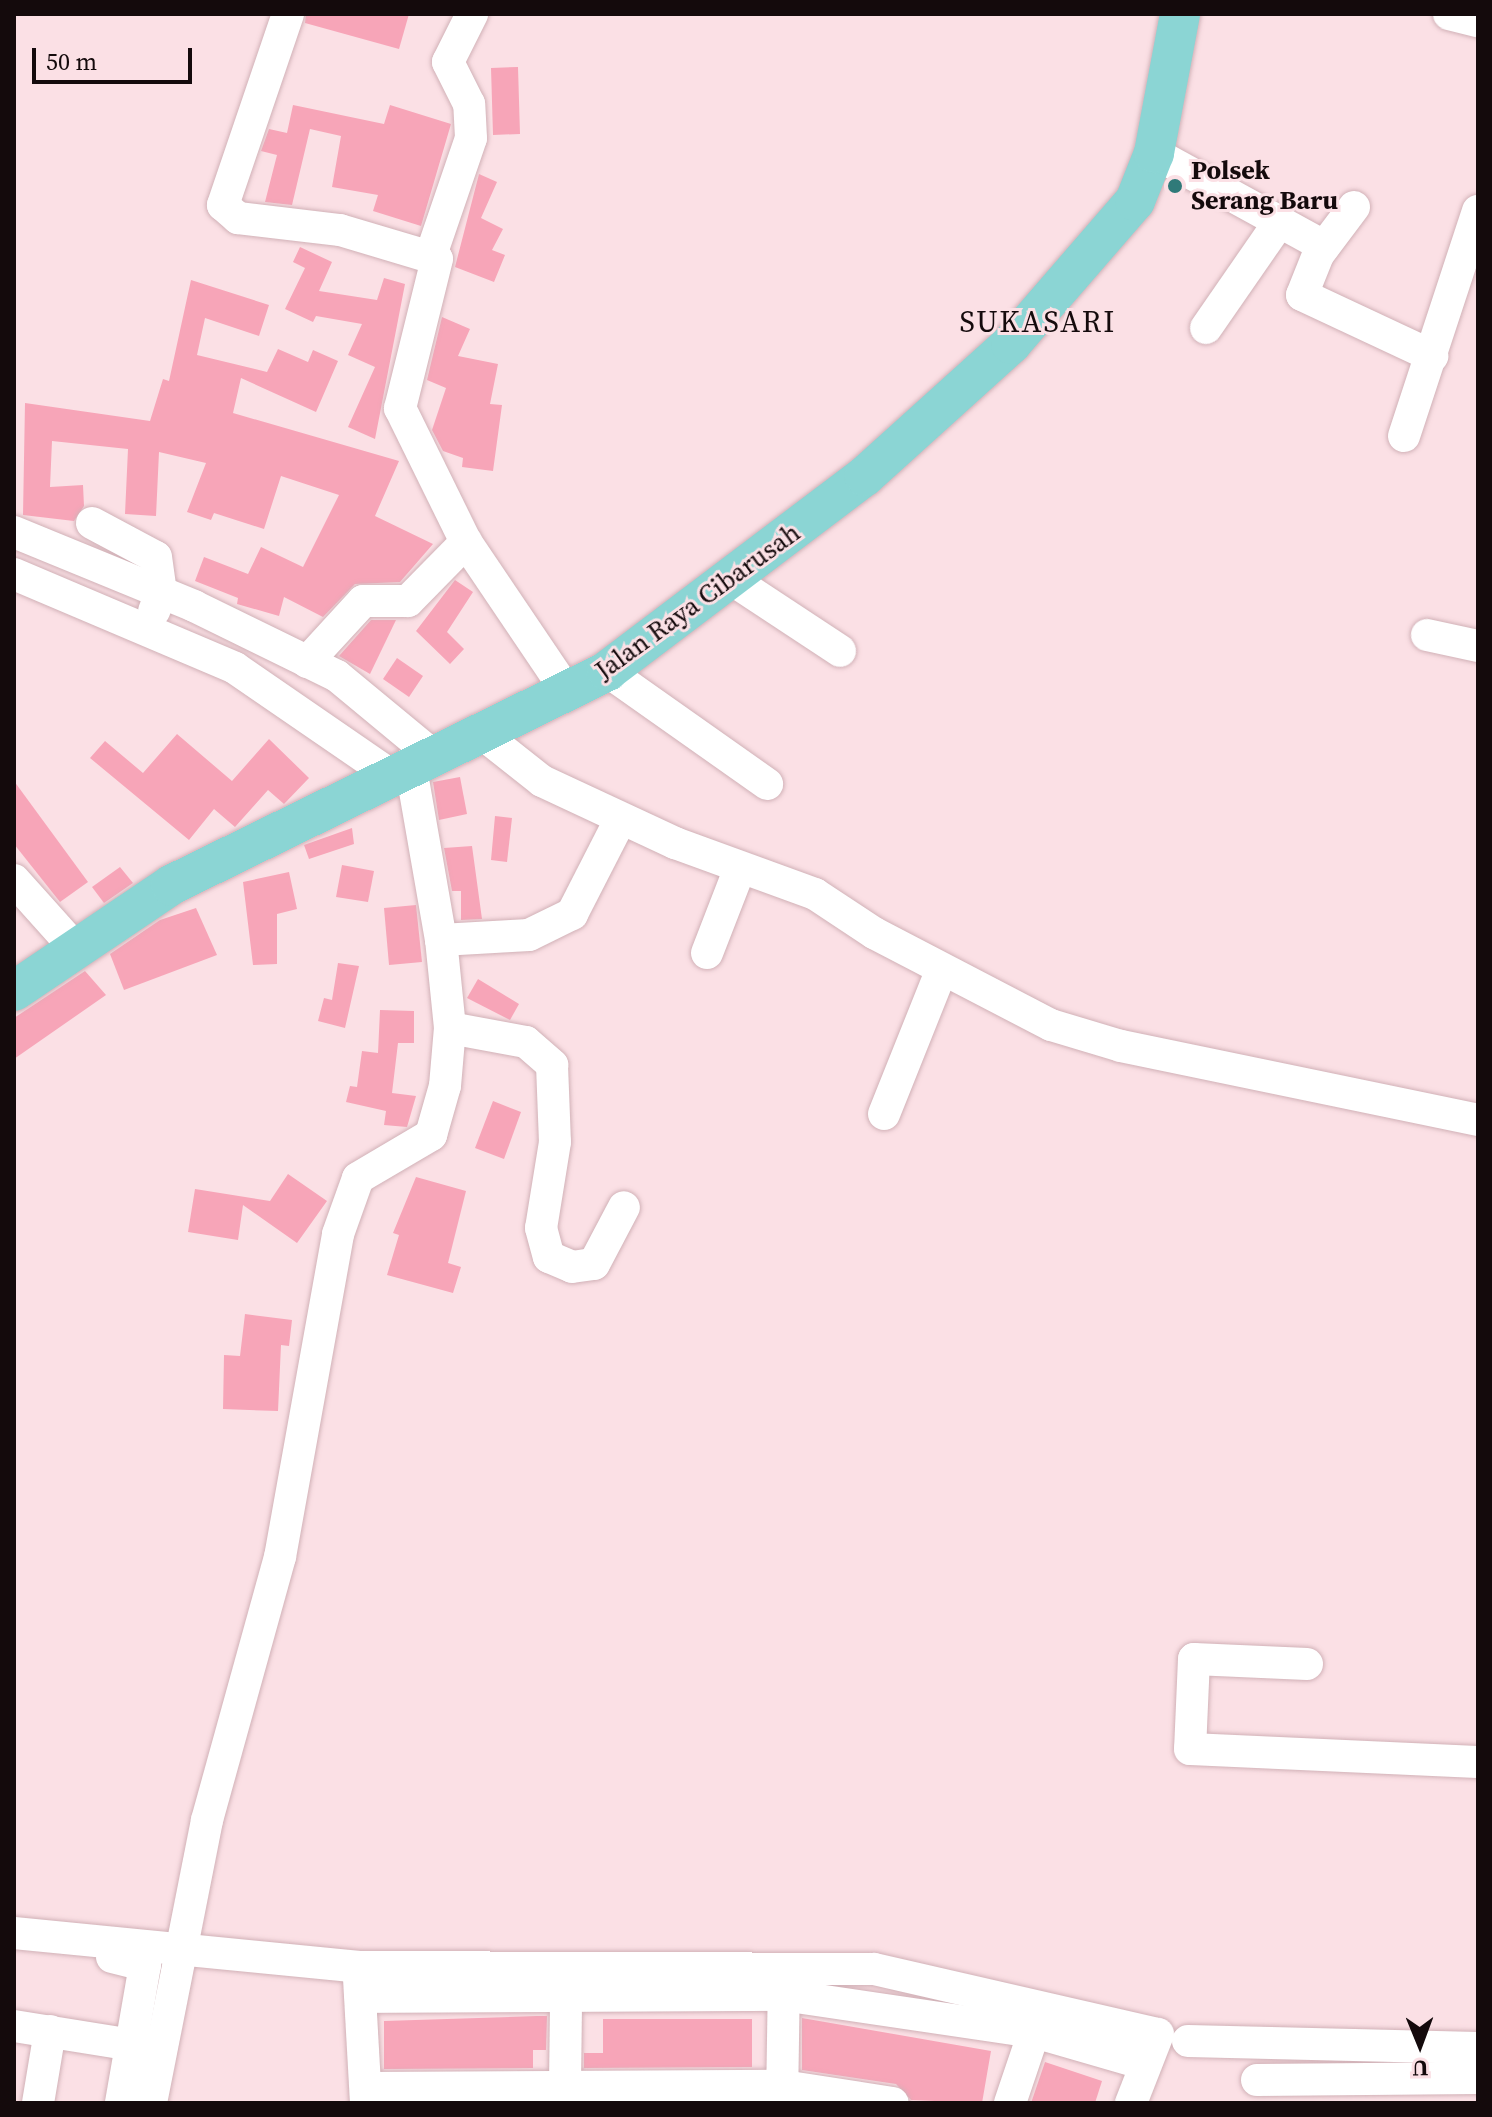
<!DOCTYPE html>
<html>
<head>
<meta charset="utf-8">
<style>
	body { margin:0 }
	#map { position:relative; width:1492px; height:2117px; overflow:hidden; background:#fbe0e5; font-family:"Source Serif 4",serif }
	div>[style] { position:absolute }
	.building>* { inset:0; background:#f7a5b8 }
	.roads { filter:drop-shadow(0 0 2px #d1b1b7) drop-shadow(0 0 2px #d1b1b7) }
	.minor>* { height:32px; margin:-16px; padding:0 16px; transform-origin:16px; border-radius:16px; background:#fff }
	.major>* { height:40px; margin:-20px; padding:0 20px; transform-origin:20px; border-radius:20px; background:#8bd5d4 }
	.dots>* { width:22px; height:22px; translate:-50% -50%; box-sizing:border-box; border:4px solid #fbe0e5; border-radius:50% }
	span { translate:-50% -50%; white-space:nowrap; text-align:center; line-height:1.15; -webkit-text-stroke:6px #fbe0e5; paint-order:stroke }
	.poi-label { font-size:26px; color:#140a0c; font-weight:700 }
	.left { translate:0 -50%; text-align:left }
	.street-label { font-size:26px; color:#140a0c }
	.quarter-label { font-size:30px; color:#140a0c; letter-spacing:2px }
	.frame { position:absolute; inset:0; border:16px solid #140a0c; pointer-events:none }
	.north { position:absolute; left:1380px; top:2005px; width:80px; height:80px; -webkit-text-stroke:6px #fbe0e5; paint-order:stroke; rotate:179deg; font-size:22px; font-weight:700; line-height:32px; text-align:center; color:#140a0c }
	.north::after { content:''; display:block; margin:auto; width:28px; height:36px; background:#140a0c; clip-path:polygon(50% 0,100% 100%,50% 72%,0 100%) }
	.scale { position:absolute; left:32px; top:48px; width:160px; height:36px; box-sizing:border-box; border:4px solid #140a0c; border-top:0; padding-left:10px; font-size:24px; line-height:28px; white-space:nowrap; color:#140a0c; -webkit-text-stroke:6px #fbe0e5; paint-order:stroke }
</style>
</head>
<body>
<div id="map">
	<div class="building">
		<div style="clip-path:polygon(306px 14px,409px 14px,399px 49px,305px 23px)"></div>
		<div style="clip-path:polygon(518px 67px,520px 134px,493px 135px,491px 68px)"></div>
		<div style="clip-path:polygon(293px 105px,384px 124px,390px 105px,451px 124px,421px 226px,373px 211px,378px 195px,332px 187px,341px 136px,310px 129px,292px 205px,265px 202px,277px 155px,261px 151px,269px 129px,287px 133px)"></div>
		<div style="clip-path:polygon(479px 174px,497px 182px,481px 218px,503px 229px,492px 250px,505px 255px,494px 282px,455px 267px)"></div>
		<div style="clip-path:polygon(300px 247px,332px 262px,319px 291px,377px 300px,384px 278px,405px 284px,375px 439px,348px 427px,375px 367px,348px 355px,362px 324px,316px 316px,313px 322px,285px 309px,305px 268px,293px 262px)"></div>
		<div style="clip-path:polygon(191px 280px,269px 305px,259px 336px,205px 318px,197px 355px,267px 372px,278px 349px,308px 362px,313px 350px,338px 361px,316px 412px,241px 378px,233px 413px,399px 461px,375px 516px,433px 544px,400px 582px,355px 584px,323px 617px,284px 597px,279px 616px,237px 604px,238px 598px,195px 581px,204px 557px,248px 574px,261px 547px,303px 567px,339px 495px,281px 476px,264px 529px,214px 513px,211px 520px,187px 512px,206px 463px,159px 452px,156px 516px,125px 514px,128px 449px,52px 441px,50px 487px,83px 485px,84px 506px,74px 521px,23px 515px,25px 403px,150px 421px,163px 379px,169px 381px)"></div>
		<div style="clip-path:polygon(442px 317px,470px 329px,458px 356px,498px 364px,490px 404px,502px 405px,493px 471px,462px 467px,463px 458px,443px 451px,432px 430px,446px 388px,427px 380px)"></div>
		<div style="clip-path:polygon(455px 580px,473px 592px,447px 632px,464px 649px,450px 664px,416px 631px)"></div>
		<div style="clip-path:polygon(371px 620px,396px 620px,370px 674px,339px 656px)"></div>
		<div style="clip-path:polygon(397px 658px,423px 676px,409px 697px,383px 679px)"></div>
		<div style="clip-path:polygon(177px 734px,232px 781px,269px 739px,309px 778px,284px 804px,268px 790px,235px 827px,214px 809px,189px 840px,90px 758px,105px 741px,143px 773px)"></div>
		<div style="clip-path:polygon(460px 777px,467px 814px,439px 820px,433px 782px)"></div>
		<div style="clip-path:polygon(14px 781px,88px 882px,60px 902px,14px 844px)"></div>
		<div style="clip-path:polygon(495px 816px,512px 818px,507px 862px,491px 860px)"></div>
		<div style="clip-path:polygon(352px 828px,354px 844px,309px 859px,304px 845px)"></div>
		<div style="clip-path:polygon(472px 846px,482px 919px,461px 920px,461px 891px,452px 891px,444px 848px)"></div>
		<div style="clip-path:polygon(342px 865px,374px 871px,368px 902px,336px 897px)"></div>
		<div style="clip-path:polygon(120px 867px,133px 883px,104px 903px,92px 887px)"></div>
		<div style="clip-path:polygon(289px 872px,297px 909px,277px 914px,277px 964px,253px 965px,243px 882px)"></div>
		<div style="clip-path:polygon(416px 905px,422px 962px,389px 965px,384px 908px)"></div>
		<div style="clip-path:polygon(196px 908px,217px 955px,124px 990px,110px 954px,160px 920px)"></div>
		<div style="clip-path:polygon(338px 963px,359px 966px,345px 1028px,318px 1021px,324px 998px,332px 1000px)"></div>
		<div style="clip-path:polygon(85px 971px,106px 995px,14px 1059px,14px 1018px)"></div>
		<div style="clip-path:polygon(478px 979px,519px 1004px,510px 1020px,467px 998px)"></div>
		<div style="clip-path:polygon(380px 1010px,414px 1011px,414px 1043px,398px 1043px,392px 1093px,416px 1096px,407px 1127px,384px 1125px,386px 1111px,346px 1102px,350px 1086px,357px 1087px,362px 1051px,378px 1053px)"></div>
		<div style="clip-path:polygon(493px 1101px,521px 1112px,504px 1159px,475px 1148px)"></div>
		<div style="clip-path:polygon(288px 1174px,327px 1201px,297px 1243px,243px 1205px,238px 1240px,188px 1232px,195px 1189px,270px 1201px)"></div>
		<div style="clip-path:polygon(416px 1177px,466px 1191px,448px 1263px,461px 1267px,453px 1293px,387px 1275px,399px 1235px,393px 1233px)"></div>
		<div style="clip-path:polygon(245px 1314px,292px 1320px,289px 1346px,281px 1345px,278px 1411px,223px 1409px,224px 1355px,240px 1356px)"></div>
		<div style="clip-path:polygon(537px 2016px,547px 2016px,546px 2050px,533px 2050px,533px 2068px,384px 2069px,384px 2021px)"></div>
		<div style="clip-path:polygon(802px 2018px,991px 2051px,982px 2103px,911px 2100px,896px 2084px,802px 2070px)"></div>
		<div style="clip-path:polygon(603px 2019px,752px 2019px,752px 2067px,584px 2068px,584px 2053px,603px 2053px)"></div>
		<div style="clip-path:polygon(1045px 2062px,1102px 2081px,1095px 2103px,1031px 2103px)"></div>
	</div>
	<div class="roads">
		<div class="minor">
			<div style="left:288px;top:14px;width:202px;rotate:108.8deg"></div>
			<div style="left:223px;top:205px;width:20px;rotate:41deg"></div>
			<div style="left:238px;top:218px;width:103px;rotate:6.7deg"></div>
			<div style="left:340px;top:230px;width:101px;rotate:16.6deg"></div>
			<div style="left:437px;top:259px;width:154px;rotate:103.9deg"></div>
			<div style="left:400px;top:408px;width:149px;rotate:63.8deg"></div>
			<div style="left:466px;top:542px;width:181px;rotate:56deg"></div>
			<div style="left:1449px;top:14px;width:30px;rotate:14deg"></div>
			<div style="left:1154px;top:153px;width:194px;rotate:28.7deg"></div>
			<div style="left:1354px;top:207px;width:60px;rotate:126.9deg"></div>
			<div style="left:1318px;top:255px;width:43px;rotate:111.8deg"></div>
			<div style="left:1302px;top:295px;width:144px;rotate:25.1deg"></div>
			<div style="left:432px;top:252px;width:120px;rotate:-71.1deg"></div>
			<div style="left:471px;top:138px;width:34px;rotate:-93deg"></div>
			<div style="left:469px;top:104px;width:47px;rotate:-116.6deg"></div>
			<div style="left:448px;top:62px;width:54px;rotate:-63.4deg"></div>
			<div style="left:1206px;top:328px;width:130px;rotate:-55.3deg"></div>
			<div style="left:1404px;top:436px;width:237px;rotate:-71.8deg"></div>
			<div style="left:92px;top:523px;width:72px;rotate:28deg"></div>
			<div style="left:156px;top:557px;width:36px;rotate:82deg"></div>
			<div style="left:161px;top:593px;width:19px;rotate:111deg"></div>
			<div style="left:14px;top:532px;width:195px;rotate:22.3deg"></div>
			<div style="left:194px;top:606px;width:159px;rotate:26.1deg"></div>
			<div style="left:337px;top:676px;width:121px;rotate:39.6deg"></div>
			<div style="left:14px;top:574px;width:240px;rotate:23deg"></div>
			<div style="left:235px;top:668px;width:186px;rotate:34.5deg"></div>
			<div style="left:734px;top:581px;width:127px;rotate:33.4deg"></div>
			<div style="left:1427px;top:635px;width:52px;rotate:12.2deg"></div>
			<div style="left:307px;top:662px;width:83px;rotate:-47.4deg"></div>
			<div style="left:363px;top:601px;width:45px"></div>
			<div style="left:408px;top:601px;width:83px;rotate:-45.5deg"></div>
			<div style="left:607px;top:671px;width:196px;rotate:35.2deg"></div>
			<div style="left:480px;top:732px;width:79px;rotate:38.3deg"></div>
			<div style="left:542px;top:781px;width:147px;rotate:25deg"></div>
			<div style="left:675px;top:843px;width:149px;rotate:20deg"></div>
			<div style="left:815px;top:894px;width:71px;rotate:33.5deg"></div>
			<div style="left:874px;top:933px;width:199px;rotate:27.5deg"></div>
			<div style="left:1051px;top:1025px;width:73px;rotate:16.7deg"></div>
			<div style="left:1121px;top:1046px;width:365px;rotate:11.7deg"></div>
			<div style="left:14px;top:880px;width:91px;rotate:48.1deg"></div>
			<div style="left:441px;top:940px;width:88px;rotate:-3.3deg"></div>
			<div style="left:529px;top:935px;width:48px;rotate:-26deg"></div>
			<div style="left:572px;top:914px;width:106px;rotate:-62.9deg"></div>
			<div style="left:707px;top:953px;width:91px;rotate:-68.8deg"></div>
			<div style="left:450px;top:1028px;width:77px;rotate:10.4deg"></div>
			<div style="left:526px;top:1042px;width:35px;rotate:41deg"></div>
			<div style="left:552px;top:1065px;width:77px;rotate:87.8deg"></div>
			<div style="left:555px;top:1142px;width:87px;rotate:99.2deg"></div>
			<div style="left:541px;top:1228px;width:30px;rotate:75deg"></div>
			<div style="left:549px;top:1257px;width:25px;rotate:23deg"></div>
			<div style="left:572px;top:1267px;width:22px;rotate:-8deg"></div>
			<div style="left:594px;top:1264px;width:64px;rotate:-62.2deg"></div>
			<div style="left:884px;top:1114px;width:156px;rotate:-68.2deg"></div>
			<div style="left:1307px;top:1664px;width:113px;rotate:-177.5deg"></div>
			<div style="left:1194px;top:1659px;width:90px;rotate:92.5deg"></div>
			<div style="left:1190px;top:1749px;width:288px;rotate:2.6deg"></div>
			<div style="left:14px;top:1933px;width:347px;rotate:5.6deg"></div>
			<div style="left:359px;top:1967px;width:515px;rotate:0.22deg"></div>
			<div style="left:874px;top:1969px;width:291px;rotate:12.9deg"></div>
			<div style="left:1158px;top:2034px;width:74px;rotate:111.4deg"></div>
			<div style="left:112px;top:1957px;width:34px;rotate:14deg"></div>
			<div style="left:145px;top:1965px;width:140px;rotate:99.9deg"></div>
			<div style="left:359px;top:1978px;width:125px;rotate:86.8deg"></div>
			<div style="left:361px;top:1997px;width:422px;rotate:-0.3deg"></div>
			<div style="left:783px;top:1995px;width:254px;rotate:8.4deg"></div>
			<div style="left:1034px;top:2032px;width:116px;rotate:16.1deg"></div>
			<div style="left:14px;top:2026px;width:120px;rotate:9.1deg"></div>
			<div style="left:1188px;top:2041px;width:290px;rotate:1.4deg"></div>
			<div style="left:1257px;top:2080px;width:221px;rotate:-0.5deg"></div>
			<div style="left:565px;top:2086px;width:88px;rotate:-89.3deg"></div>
			<div style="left:367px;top:2088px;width:416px;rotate:-0.3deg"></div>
			<div style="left:783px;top:2086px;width:111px;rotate:8.8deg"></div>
			<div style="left:38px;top:2103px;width:73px;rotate:-80.5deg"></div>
			<div style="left:151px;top:2103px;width:288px;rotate:-78.8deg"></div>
			<div style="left:207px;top:1820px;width:273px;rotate:-74.5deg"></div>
			<div style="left:280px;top:1557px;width:328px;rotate:-79.8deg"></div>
			<div style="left:338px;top:1234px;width:59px;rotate:-70.3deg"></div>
			<div style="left:358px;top:1178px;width:85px;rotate:-30.5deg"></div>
			<div style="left:431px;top:1135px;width:51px;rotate:-74.1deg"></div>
			<div style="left:445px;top:1086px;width:58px;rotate:-85.1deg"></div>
			<div style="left:450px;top:1028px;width:88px;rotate:-95.8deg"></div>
			<div style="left:441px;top:940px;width:180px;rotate:-99.9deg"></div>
			<div style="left:782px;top:2103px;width:130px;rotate:-89.1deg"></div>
			<div style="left:1010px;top:2103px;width:75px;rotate:-71.3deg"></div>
		</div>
		<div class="major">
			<div style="left:14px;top:991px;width:189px;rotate:-34deg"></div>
			<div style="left:171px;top:885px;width:486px;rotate:-26.1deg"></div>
			<div style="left:607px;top:671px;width:323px;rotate:-37.1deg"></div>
			<div style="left:865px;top:476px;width:197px;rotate:-42.1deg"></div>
			<div style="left:1011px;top:344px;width:189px;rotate:-49.1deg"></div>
			<div style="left:1135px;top:201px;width:52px;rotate:-68.4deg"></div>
			<div style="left:1154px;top:153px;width:141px;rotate:-79.4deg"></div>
		</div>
	</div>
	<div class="dots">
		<div style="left:1175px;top:186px;background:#307a79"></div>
	</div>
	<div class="poi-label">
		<span class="left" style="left:1191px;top:186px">Polsek<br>Serang Baru</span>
	</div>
	<div class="street-label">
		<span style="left:698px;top:602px;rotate:-36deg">Jalan Raya Cibarusah</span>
	</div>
	<div class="quarter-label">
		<span style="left:1038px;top:322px">SUKASARI</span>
	</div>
	<div class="frame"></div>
	<div class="north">U</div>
	<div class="scale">50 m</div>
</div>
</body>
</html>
